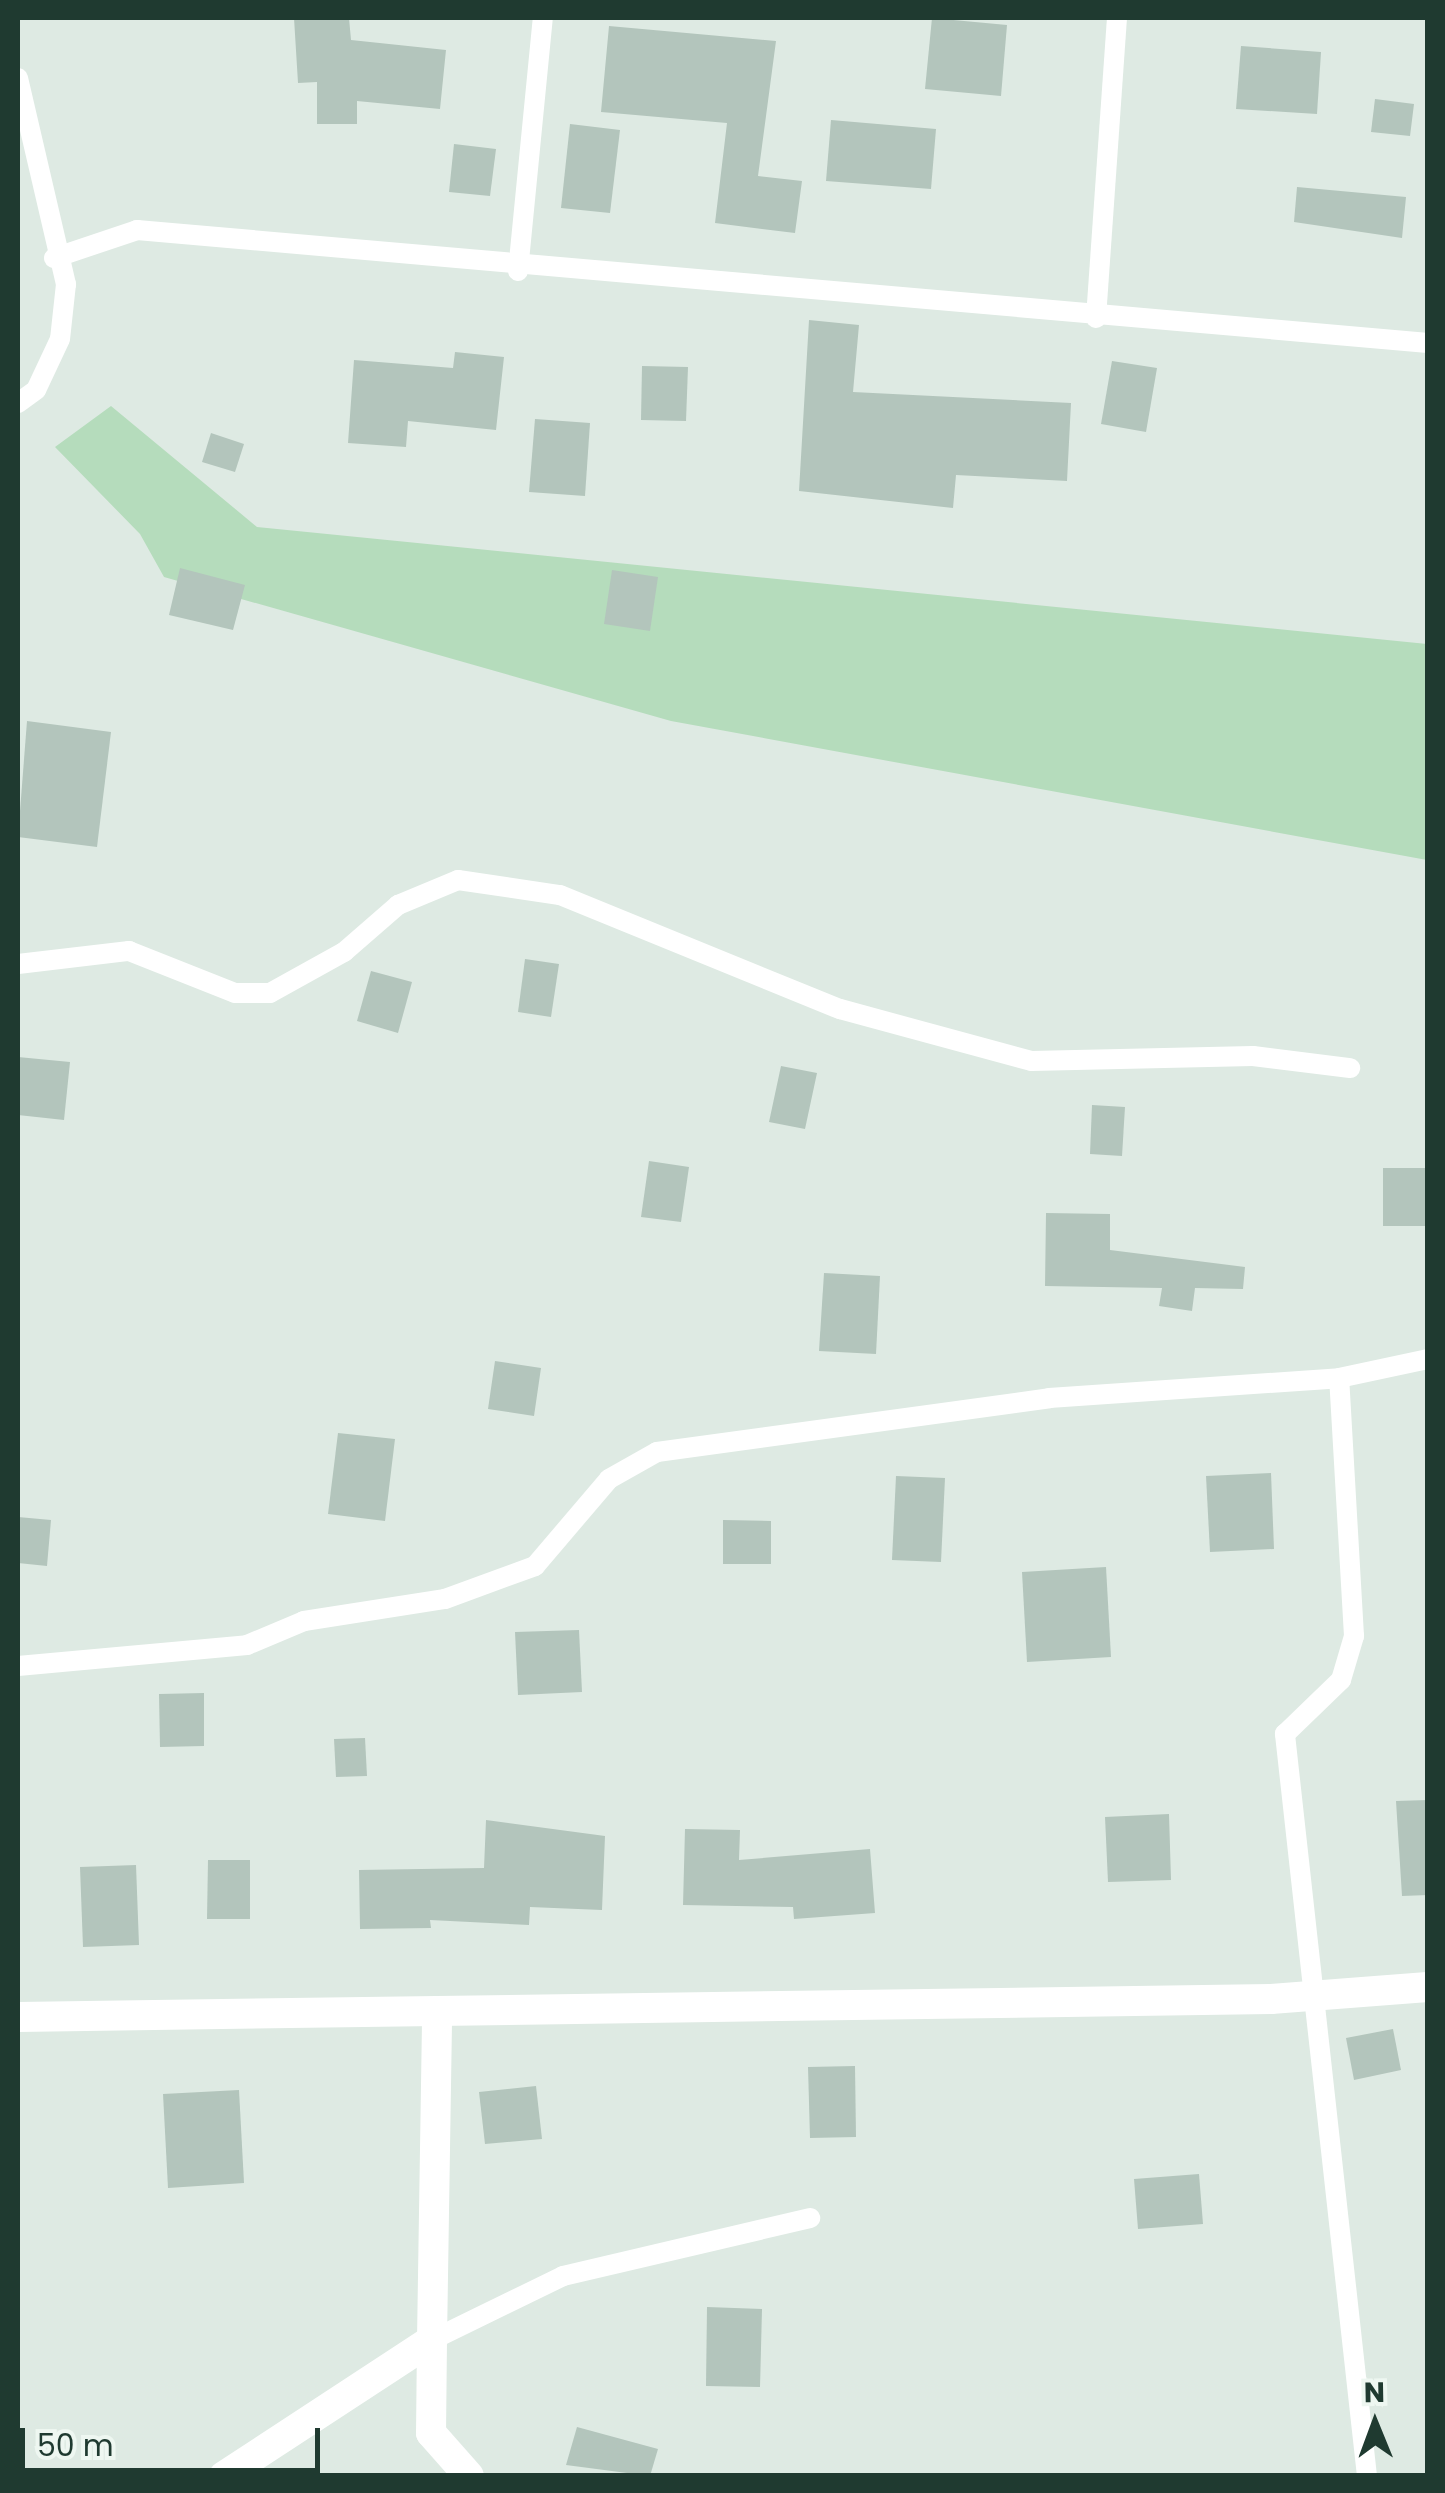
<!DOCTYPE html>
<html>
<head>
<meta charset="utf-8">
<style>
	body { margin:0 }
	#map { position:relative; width:1445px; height:2493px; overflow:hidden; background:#deeae3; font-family:Poppins,sans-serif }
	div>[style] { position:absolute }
	.green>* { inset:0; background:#b5dcbc }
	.building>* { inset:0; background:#b3c5bc }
	.service>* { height:20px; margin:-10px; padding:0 10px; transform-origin:10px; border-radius:10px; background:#fff }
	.minor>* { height:30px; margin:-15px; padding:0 15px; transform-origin:15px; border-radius:15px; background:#fff }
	span { translate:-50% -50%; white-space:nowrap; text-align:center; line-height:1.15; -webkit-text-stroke:8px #eef7f1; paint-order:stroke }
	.frame { position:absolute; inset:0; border:20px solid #1f3a30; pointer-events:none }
	.north { position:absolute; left:1325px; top:2373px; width:100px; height:100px; -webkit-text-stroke:8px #eef7f1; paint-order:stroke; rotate:359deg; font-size:28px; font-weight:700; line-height:40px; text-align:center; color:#1f3a30 }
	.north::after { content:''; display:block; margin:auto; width:35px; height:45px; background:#1f3a30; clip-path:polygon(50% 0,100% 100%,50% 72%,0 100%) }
	.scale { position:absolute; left:20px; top:2428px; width:300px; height:45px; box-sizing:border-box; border:5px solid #1f3a30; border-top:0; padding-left:12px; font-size:30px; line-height:35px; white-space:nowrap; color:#1f3a30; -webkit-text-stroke:8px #eef7f1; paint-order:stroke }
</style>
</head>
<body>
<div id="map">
	<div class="green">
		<div style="clip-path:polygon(111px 406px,257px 527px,1427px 644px,1427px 860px,671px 721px,164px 577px,140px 534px,55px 447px)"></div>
	</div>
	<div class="building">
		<div style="clip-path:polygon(294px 18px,349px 18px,351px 40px,446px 50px,440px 109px,357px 101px,357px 124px,317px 124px,317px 82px,298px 83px)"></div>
		<div style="clip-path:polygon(932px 18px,1007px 25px,1001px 96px,925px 89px)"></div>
		<div style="clip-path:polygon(609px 26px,776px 41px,758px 176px,802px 181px,795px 233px,715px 223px,727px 123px,601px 112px)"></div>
		<div style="clip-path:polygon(1241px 46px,1321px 52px,1317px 114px,1236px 109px)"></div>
		<div style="clip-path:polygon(1375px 99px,1414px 104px,1410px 136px,1371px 132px)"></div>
		<div style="clip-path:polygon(831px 120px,936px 129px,931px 189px,826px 181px)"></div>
		<div style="clip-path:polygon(570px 124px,620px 130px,610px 213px,561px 208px)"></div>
		<div style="clip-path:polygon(454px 144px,496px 149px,490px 196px,449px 192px)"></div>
		<div style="clip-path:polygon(1297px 187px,1406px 197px,1402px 238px,1294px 222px)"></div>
		<div style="clip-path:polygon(809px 320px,859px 325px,853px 392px,1071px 403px,1067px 481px,956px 475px,953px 508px,799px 491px)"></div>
		<div style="clip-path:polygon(455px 352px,504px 357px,496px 430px,408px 421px,406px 447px,348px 443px,354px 360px,453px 368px)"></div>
		<div style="clip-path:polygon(1112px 361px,1157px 368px,1146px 432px,1101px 424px)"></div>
		<div style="clip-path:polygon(642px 366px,688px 367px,686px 421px,641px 420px)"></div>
		<div style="clip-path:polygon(535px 419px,590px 423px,585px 496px,529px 492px)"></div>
		<div style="clip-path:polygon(211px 433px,244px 444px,235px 472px,202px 462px)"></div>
		<div style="clip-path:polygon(180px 568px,245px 585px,233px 630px,169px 615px)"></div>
		<div style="clip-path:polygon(612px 570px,658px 577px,650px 631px,604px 624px)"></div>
		<div style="clip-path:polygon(27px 721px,111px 732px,97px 847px,18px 837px)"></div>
		<div style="clip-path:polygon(525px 959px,559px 964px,551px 1017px,518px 1012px)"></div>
		<div style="clip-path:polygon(371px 971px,412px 982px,398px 1033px,357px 1021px)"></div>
		<div style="clip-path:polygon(18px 1057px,70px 1062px,64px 1120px,18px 1115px)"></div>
		<div style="clip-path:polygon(781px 1066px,817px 1073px,805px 1129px,769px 1122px)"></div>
		<div style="clip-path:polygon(1092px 1105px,1125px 1107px,1122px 1156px,1090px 1154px)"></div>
		<div style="clip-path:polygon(649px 1161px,689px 1167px,681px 1222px,641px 1217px)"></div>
		<div style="clip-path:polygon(1383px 1168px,1428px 1168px,1428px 1226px,1383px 1226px)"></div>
		<div style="clip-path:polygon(1046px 1213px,1110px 1214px,1110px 1250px,1245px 1267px,1243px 1289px,1195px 1288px,1192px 1311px,1159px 1306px,1162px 1288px,1045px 1286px)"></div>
		<div style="clip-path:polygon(824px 1273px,880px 1276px,876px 1354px,819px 1351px)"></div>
		<div style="clip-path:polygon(495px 1361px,541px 1368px,534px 1416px,488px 1409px)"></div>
		<div style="clip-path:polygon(338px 1433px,395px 1439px,385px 1521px,328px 1514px)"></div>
		<div style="clip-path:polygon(1271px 1473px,1274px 1549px,1210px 1552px,1206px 1476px)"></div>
		<div style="clip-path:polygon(896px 1476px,945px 1478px,941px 1562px,892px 1560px)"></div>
		<div style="clip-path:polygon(18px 1517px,51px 1520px,47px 1566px,18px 1563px)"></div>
		<div style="clip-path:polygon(723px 1520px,771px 1521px,771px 1564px,723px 1564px)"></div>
		<div style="clip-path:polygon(1106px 1567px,1111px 1657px,1027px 1662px,1022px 1572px)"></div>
		<div style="clip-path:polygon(579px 1630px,582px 1692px,518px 1695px,515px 1632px)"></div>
		<div style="clip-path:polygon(204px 1693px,204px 1746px,160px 1747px,159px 1694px)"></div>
		<div style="clip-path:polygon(365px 1738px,367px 1776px,336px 1777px,334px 1739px)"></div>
		<div style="clip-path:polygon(1428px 1800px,1428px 1895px,1402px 1896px,1396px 1801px)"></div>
		<div style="clip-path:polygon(1169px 1814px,1171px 1880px,1108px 1882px,1105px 1817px)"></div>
		<div style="clip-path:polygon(486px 1820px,605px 1836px,602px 1910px,530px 1907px,529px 1925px,430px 1920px,431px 1928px,360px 1929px,359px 1870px,484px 1868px)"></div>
		<div style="clip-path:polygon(685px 1829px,740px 1830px,739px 1860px,870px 1849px,875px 1913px,794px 1919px,793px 1907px,683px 1905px)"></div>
		<div style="clip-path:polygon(208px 1860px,250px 1860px,250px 1919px,207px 1919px)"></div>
		<div style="clip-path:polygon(136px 1865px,139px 1945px,83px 1947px,80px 1867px)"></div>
		<div style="clip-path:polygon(1393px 2029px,1401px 2070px,1354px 2080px,1346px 2038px)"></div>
		<div style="clip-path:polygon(855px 2066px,856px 2137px,810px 2138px,808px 2067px)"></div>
		<div style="clip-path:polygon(536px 2086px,542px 2139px,485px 2144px,479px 2092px)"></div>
		<div style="clip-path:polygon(239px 2090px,244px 2183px,168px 2188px,163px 2094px)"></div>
		<div style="clip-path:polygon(1199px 2174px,1203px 2224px,1138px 2229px,1134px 2179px)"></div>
		<div style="clip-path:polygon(707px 2307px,762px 2309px,760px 2387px,706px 2386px)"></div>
		<div style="clip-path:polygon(577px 2427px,658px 2449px,650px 2476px,566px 2465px)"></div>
	</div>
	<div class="service">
		<div style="left:18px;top:78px;width:212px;rotate:76.9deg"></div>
		<div style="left:66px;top:284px;width:55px;rotate:96.2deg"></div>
		<div style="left:60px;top:339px;width:56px;rotate:115.2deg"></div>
		<div style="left:36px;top:390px;width:22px;rotate:144deg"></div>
		<div style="left:54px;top:258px;width:88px;rotate:-18.6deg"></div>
		<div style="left:137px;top:230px;width:1296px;rotate:5deg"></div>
		<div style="left:518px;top:271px;width:254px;rotate:-84.4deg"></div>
		<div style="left:1096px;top:318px;width:301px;rotate:-86deg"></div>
		<div style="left:18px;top:964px;width:112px;rotate:-6.7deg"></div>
		<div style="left:129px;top:951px;width:114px;rotate:21.6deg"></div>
		<div style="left:235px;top:993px;width:35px"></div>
		<div style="left:270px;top:993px;width:85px;rotate:-29deg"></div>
		<div style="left:344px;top:952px;width:72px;rotate:-41deg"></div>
		<div style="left:398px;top:905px;width:65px;rotate:-22.6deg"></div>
		<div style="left:458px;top:880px;width:103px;rotate:8.4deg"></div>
		<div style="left:560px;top:895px;width:302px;rotate:22.2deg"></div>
		<div style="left:840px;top:1009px;width:198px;rotate:15.2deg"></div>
		<div style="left:1031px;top:1061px;width:222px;rotate:-1.3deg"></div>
		<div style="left:1253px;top:1056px;width:98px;rotate:7.1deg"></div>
		<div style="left:18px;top:1666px;width:230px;rotate:-5.2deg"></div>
		<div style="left:247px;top:1645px;width:62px;rotate:-22.8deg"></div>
		<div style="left:304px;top:1621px;width:143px;rotate:-8.9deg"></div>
		<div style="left:445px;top:1599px;width:96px;rotate:-20.1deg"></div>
		<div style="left:535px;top:1566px;width:114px;rotate:-49.6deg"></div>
		<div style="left:609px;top:1479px;width:55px;rotate:-29.4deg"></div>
		<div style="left:657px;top:1452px;width:396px;rotate:-7.8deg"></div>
		<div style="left:1049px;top:1398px;width:291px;rotate:-3.9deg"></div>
		<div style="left:432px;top:2340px;width:146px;rotate:-26deg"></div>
		<div style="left:563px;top:2276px;width:254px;rotate:-13.2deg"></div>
		<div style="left:1367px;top:2476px;width:747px;rotate:-96.31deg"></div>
		<div style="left:1285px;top:1734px;width:78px;rotate:-44deg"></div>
		<div style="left:1341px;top:1680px;width:46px;rotate:-73.5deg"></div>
		<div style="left:1354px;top:1636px;width:258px;rotate:-93.3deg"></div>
		<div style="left:1339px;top:1378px;width:91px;rotate:-12.1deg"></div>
	</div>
	<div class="minor">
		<div style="left:18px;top:2017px;width:1253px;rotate:-0.82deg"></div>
		<div style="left:1271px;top:1999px;width:157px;rotate:-4.4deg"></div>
		<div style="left:432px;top:2340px;width:93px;rotate:90.6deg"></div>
		<div style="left:431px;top:2433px;width:57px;rotate:48.5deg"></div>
		<div style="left:224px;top:2476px;width:249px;rotate:-33.2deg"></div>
		<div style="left:432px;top:2340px;width:329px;rotate:-89.1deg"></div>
	</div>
	<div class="frame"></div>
	<div class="north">N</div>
	<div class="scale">50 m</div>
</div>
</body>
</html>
